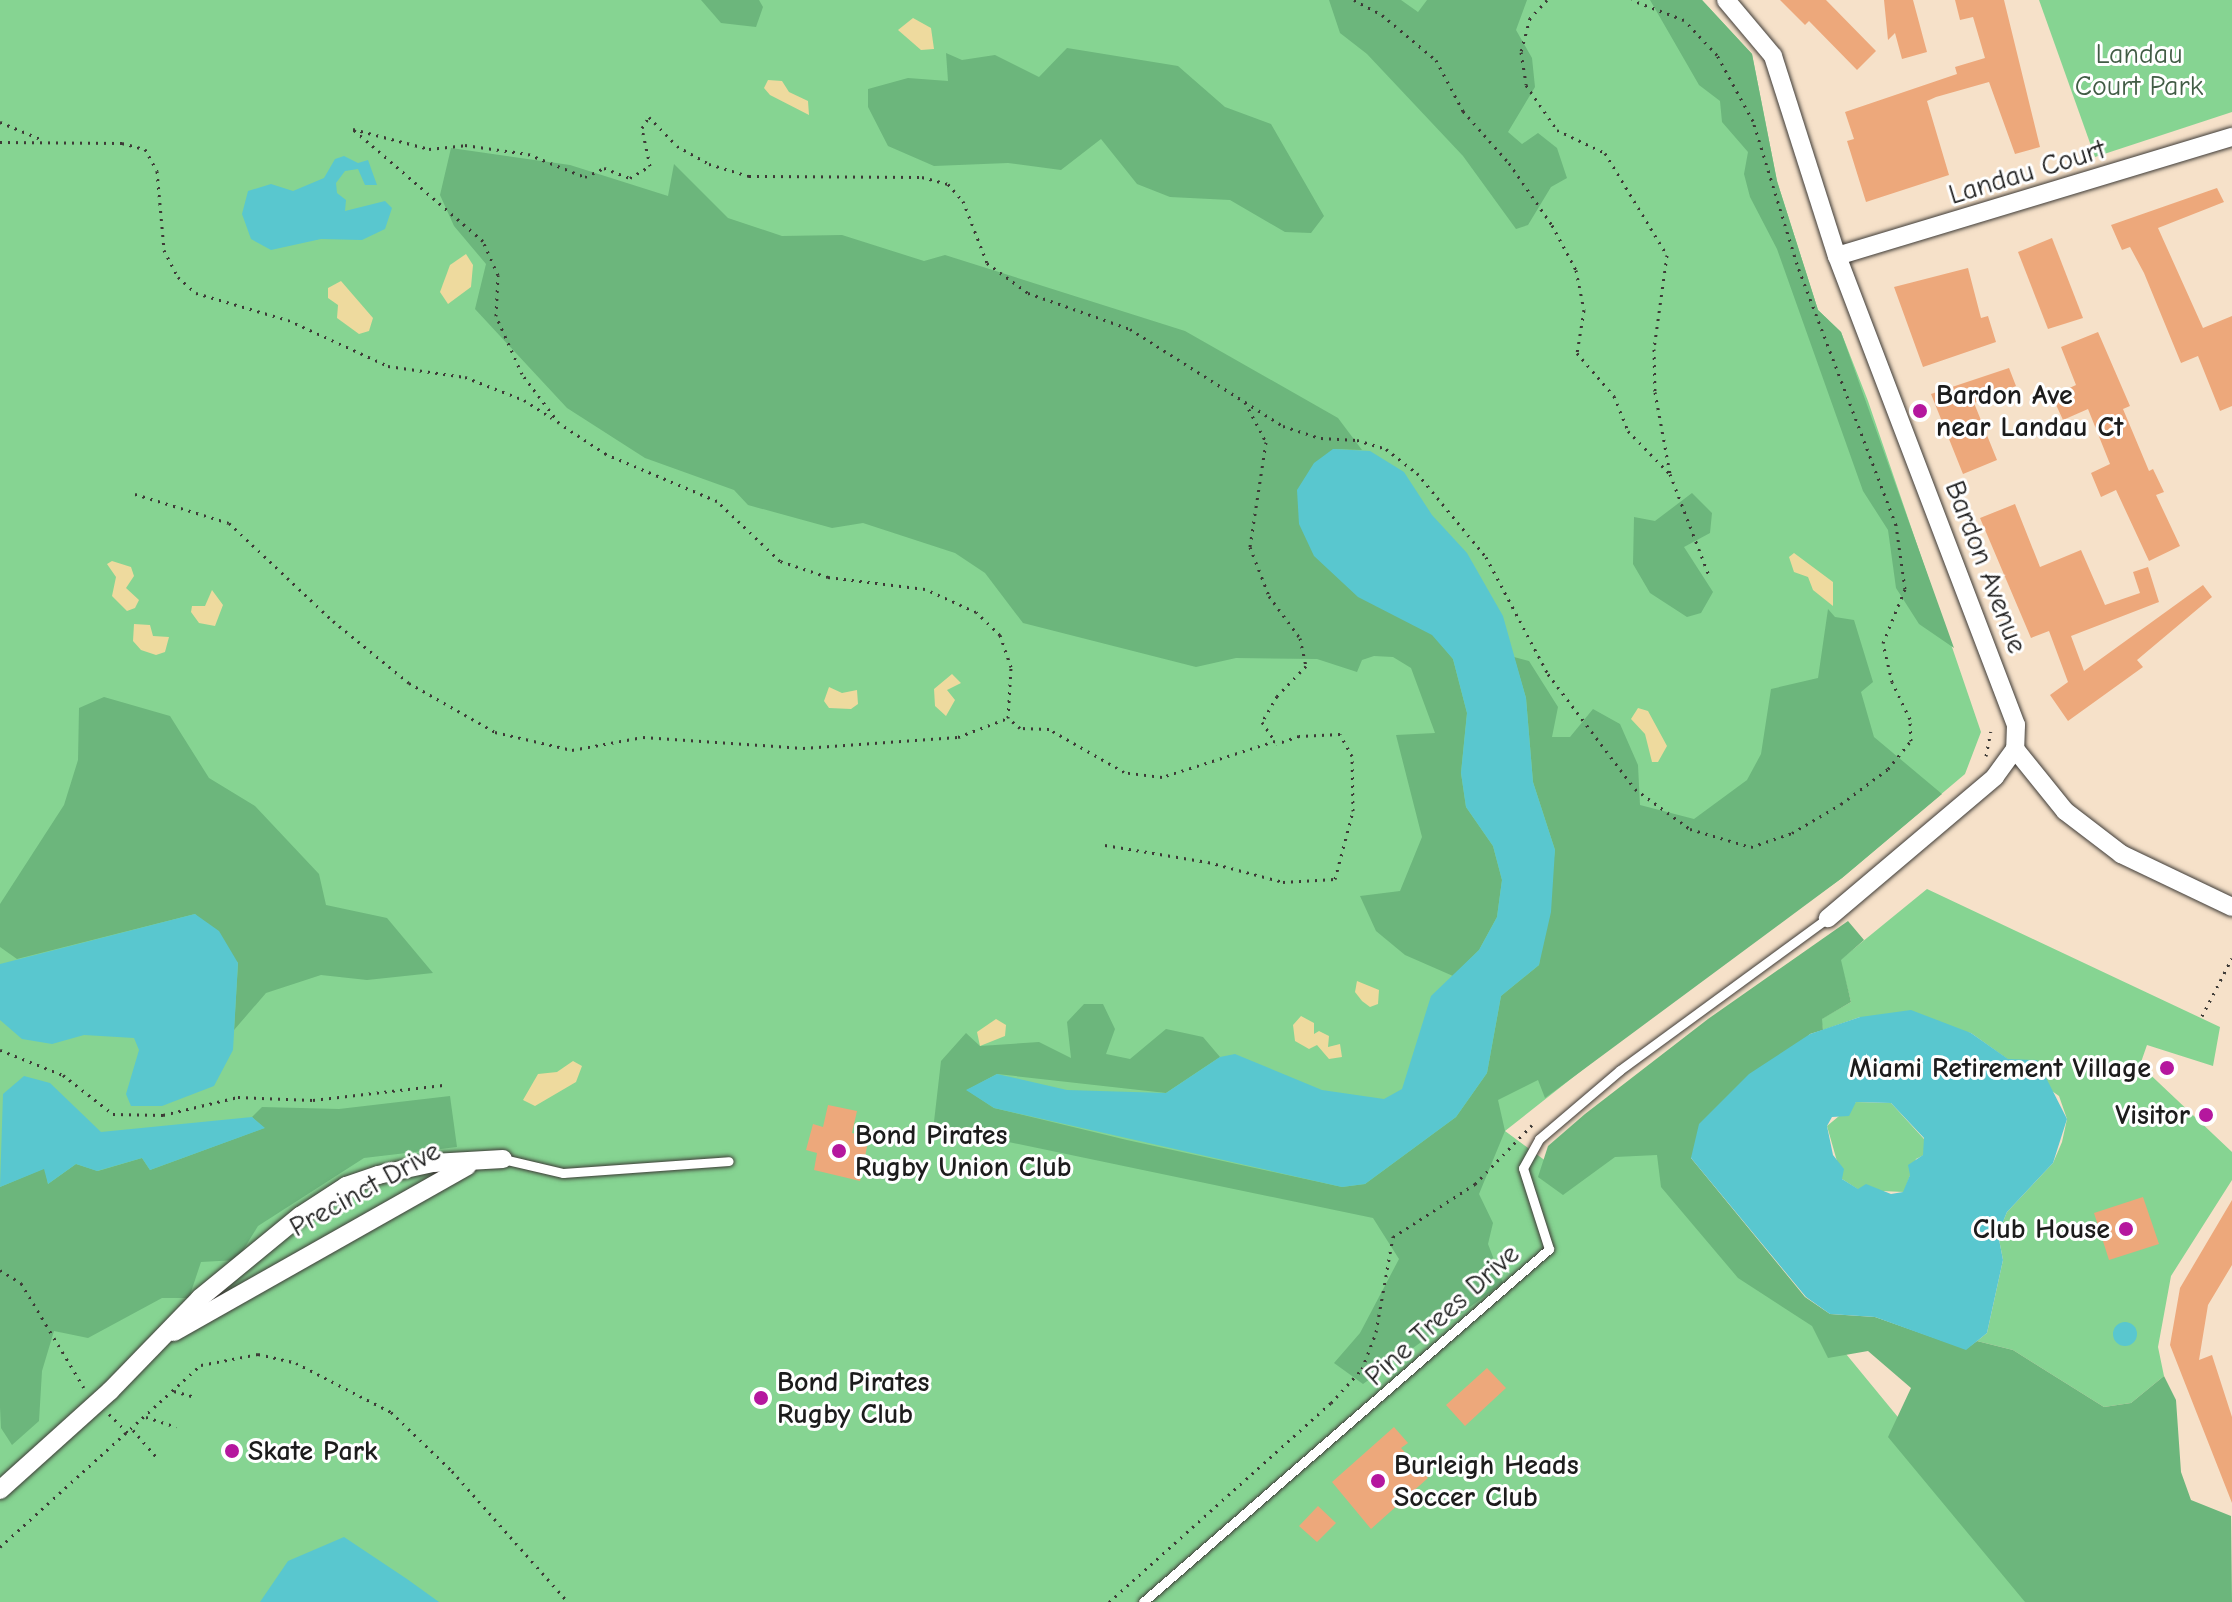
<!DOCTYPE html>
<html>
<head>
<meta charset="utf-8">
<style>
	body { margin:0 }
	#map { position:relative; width:2232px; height:1602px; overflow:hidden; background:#f6e1c9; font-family:"Comic Neue",sans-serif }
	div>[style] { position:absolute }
	.green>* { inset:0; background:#86d492 }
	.forest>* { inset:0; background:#6cb67c }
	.sand>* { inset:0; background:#eeda9e }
	.water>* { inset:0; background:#59c7cf }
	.round { border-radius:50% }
	.building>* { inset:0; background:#eda87b }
	.path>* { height:3px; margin-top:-1.5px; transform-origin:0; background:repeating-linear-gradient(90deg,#3d3a36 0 2px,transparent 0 8px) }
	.roads { filter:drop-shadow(0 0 2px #3d3a36) drop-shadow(0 0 2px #3d3a36) }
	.service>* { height:9px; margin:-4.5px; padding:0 4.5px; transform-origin:4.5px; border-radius:4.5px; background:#fff }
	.minor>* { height:18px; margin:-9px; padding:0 9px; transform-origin:9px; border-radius:9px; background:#fff }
	.dots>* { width:22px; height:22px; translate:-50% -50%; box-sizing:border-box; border:4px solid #fff; border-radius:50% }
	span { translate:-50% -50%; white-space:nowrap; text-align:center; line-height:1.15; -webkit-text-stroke:6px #fff; paint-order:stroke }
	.park-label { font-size:28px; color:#415c45 }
	.street-label { font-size:28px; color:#1c1c1c }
	.poi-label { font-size:28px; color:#1c1c1c; font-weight:700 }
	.left { translate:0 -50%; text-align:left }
	.right { translate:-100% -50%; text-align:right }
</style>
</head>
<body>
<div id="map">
	<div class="green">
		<div style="clip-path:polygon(0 0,1702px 0,1752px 54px,1777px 181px,1818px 310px,1841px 332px,1868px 401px,1981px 732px,1965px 774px,1842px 878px,1676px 996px,1505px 1131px,1558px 1170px,1638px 1101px,2050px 1602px,0 1602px)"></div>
		<div style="clip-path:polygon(2039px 0,2232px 0,2232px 112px,2095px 157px)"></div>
		<div style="clip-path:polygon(1927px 889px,2220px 1027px,2213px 1066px,2147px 1045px,2140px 1065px,2232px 1152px,2232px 1180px,2171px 1276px,2158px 1347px,2164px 1376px,2131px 1403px,2104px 1407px,2013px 1350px,1977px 1341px,1987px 1333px,2003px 1260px,1998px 1234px,2007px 1212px,2053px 1163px,2062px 1142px,2067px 1119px,2059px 1096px,1971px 1033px,1860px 1017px,1823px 1030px,1821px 1019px,1851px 1002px,1840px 960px)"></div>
		<div style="clip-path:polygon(1856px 1102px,1891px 1103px,1924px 1139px,1924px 1155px,1916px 1159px,1904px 1192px,1859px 1190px,1842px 1179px,1827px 1126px)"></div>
	</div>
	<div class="forest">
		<div style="clip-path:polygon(701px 0,759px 0,763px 7px,756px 27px,721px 23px)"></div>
		<div style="clip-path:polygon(1329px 0,1401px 0,1418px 12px,1427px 0,1527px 0,1516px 30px,1532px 58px,1535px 87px,1508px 132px,1522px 144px,1538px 133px,1557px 148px,1567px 178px,1551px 187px,1528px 225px,1516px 229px,1463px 156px,1367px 54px,1340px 33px)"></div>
		<div style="clip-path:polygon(1650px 0,1702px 0,1752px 54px,1777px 181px,1818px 310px,1841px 332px,1954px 648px,1919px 624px,1896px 588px,1888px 530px,1863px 491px,1777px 249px,1750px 197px,1744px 174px,1748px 152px,1722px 122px,1720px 101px,1699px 85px)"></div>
		<div style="clip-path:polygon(1067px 48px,1178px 66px,1225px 107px,1271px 124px,1324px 216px,1311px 233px,1285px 232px,1230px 200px,1170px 197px,1137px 184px,1101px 139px,1061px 170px,1008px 163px,934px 166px,888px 146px,868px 107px,868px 89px,908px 78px,948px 81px,946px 53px,962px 60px,995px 55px,1039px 77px)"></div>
		<div style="clip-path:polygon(451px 148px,570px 165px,668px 196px,674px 164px,728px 218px,782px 236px,842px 235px,924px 261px,945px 255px,1185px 331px,1338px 418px,1362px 450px,1333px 449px,1433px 635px,1453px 659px,1467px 713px,1461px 773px,1466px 807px,1493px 846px,1502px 880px,1497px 917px,1479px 950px,1453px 976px,1405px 955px,1376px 931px,1360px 896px,1400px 891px,1422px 837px,1396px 735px,1435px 733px,1411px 668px,1393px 657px,1374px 656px,1362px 660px,1357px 672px,1317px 659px,1236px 658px,1196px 667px,1023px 623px,985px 573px,955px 553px,863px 523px,832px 528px,748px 505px,734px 490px,645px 458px,567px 408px,475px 309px,486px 264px,454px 226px,440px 195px)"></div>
		<div style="clip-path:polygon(1692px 493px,1712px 513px,1710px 533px,1684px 547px,1713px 592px,1701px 613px,1687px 617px,1650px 593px,1633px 564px,1634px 517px,1655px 521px)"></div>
		<div style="clip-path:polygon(1828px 609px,1835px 617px,1854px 620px,1873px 682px,1861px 692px,1874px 737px,1942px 794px,1842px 878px,1545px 1098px,1538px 1080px,1498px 1100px,1505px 1131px,1479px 1194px,1493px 1223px,1488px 1244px,1503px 1283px,1363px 1384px,1334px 1363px,1360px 1333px,1399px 1259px,1373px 1218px,980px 1136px,932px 1139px,941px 1061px,966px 1033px,980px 1046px,1039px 1042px,1071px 1058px,1067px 1022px,1084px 1004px,1103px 1004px,1115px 1029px,1106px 1054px,1130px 1059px,1166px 1029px,1203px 1037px,1220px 1057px,1166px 1093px,997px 1074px,967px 1090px,994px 1108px,1127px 1140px,1342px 1187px,1365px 1184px,1456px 1117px,1487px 1073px,1501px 996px,1539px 965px,1555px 850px,1533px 782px,1526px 698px,1514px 657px,1529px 661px,1558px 707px,1552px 737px,1570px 737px,1593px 709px,1620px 724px,1638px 765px,1640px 805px,1694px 819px,1747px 780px,1761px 754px,1771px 689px,1818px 678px)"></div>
		<div style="clip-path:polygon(104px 697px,170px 716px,209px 778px,255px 806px,319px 874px,326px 905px,387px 918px,433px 973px,367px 980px,321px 975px,266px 993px,234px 1030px,238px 963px,195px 914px,17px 959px,0 947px,0 904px,64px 805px,78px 760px,79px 708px)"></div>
		<div style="clip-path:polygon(1848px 921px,1864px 940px,1841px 960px,1851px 1002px,1822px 1019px,1823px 1030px,1810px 1034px,1691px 1158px,1805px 1297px,1830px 1314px,1875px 1317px,1966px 1349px,1977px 1341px,2013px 1350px,2104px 1407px,2131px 1403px,2164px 1376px,2176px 1400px,2181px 1472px,2191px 1500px,2231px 1516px,2232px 1602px,2025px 1602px,1888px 1437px,1911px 1388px,1868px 1351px,1828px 1358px,1812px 1326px,1738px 1278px,1661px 1187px,1657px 1155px,1615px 1157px,1563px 1195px,1538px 1177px,1548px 1146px,1585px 1114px,1708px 1019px)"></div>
		<div style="clip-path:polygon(450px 1096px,457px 1147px,364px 1158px,258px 1226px,237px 1260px,201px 1262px,189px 1298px,162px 1298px,88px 1338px,54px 1331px,42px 1371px,39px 1421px,12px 1445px,1px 1428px,0 1407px,0 1187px,45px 1168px,48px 1184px,76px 1164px,98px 1171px,142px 1158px,150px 1170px,264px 1128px,252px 1117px,262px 1107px,339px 1109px)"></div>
	</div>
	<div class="sand">
		<div style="clip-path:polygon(913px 18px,931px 28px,934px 49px,921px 50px,898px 30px)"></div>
		<div style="clip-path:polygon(768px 80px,782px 81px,789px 92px,808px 101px,809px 115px,770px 95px,764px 88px)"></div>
		<div style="clip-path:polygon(466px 254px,473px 265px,471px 287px,448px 304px,440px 292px,450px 265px)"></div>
		<div style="clip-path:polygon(341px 281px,373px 318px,369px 331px,359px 334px,337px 318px,338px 305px,328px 298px,328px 288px)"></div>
		<div style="clip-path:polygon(1794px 553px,1833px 582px,1833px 606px,1813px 590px,1808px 577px,1794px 572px,1789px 557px)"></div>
		<div style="clip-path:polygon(112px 561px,131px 567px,134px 576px,126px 588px,139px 600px,135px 608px,127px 611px,112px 596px,116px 577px,107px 564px)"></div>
		<div style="clip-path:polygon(212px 590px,223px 605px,215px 626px,199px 623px,191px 612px,192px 606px,205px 606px)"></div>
		<div style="clip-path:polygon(134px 624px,150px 625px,153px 636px,169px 637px,165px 652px,156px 655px,141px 650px,133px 641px)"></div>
		<div style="clip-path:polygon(952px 674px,961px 683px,947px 690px,955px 700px,946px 716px,935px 706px,934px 689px)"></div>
		<div style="clip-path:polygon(829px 687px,842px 693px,857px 690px,858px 704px,851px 709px,829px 708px,824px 701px)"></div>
		<div style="clip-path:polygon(1638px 708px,1648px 711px,1667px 746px,1658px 762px,1652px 762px,1645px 734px,1631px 719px)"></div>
		<div style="clip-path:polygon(1357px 981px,1379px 990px,1378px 1004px,1370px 1007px,1362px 1001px,1355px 992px)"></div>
		<div style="clip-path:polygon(1301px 1016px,1314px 1023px,1314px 1034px,1319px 1031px,1329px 1036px,1328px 1047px,1340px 1044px,1342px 1057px,1329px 1059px,1317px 1045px,1309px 1049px,1295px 1041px,1293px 1025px)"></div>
		<div style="clip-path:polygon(996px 1019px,1006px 1025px,1005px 1036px,980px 1046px,977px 1032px)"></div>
		<div style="clip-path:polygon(573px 1061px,582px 1066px,576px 1082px,535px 1106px,523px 1100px,538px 1074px,557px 1072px)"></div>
	</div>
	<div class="water">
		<div style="clip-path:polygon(344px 156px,358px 163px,368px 160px,377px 185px,365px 185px,358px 169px,345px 171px,336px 183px,337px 193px,346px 200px,345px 211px,385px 201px,392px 208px,385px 229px,362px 240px,321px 239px,271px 250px,251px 239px,242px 214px,248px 191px,271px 184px,293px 191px,324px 178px,335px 159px)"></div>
		<div style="clip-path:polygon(1333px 449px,1370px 451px,1404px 472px,1432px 515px,1467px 553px,1503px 616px,1526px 698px,1533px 782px,1555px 850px,1551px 912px,1539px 965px,1501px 996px,1487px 1073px,1456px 1117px,1365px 1184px,1342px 1187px,994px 1108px,966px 1090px,997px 1074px,1067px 1090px,1166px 1093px,1220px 1057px,1235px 1054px,1322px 1090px,1384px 1099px,1402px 1089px,1431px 996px,1479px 950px,1497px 917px,1502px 880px,1493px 846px,1466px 807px,1461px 773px,1467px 713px,1453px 659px,1432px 635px,1358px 597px,1314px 556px,1299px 524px,1297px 490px,1314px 463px)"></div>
		<div style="clip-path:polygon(195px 914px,219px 931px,238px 963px,233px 1050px,214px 1086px,162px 1106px,131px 1106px,126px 1094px,139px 1050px,134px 1038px,84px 1035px,52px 1044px,22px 1039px,0 1020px,0 964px)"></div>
		<div style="clip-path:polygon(evenodd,1911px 1010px,1971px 1033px,2008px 1059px,2037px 1060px,2067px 1119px,2053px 1163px,2007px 1212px,1998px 1234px,2003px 1260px,1987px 1333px,1966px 1350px,1875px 1317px,1830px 1314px,1806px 1297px,1691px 1158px,1699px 1124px,1749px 1074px,1810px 1034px,1860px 1017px,1911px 1010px,1856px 1102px,1891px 1103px,1924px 1138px,1923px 1155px,1908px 1165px,1910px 1175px,1903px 1192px,1891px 1194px,1866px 1184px,1858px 1189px,1842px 1179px,1844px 1169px,1833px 1155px,1827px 1126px,1832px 1117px,1849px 1116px,1856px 1102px)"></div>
		<div style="clip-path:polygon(24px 1076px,50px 1083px,101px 1132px,252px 1117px,265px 1128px,150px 1170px,142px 1158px,97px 1171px,76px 1164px,48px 1184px,44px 1169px,0 1187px,3px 1094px)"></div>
		<div class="round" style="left:2113px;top:1322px;width:24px;height:24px"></div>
		<div style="clip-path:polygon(344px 1537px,407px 1579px,439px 1602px,260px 1602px,288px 1561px)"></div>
	</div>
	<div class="building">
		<div style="clip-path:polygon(1780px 0,1826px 0,1876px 51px,1857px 70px,1809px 21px,1805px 25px)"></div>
		<div style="clip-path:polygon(1884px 0,1913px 0,1927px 52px,1902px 59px,1895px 33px,1888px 40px)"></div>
		<div style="clip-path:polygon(1955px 0,2004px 0,2040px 147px,2015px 154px,1989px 82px,1936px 97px,1927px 101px,1949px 175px,1866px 202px,1847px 141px,1854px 139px,1845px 112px,1957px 74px,1955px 67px,1985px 58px,1973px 17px,1960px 20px)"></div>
		<div style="clip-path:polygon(2217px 188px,2224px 202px,2158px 228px,2203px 328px,2232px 316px,2232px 406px,2220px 411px,2198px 356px,2181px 363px,2144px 273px,2130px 247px,2122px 250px,2111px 225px)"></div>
		<div style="clip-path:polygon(2052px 238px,2083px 318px,2048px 329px,2018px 252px)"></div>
		<div style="clip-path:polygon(1968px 268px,1981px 318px,1988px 316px,1996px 342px,1923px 367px,1894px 287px)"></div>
		<div style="clip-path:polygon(2098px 332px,2130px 406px,2123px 409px,2149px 471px,2153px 469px,2164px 492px,2156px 495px,2180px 546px,2149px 561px,2116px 490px,2101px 497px,2091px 473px,2110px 464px,2088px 409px,2063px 420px,2052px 396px,2076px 385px,2061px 347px)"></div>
		<div style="clip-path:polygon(2009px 368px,2016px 386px,1974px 403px,1997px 460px,1963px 474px,1931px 394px)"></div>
		<div style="clip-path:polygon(2015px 504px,2040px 567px,2081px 550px,2105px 605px,2140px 593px,2133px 572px,2148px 567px,2159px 602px,2071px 636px,2084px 671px,2203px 585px,2212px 597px,2137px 660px,2143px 667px,2068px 721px,2050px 695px,2068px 682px,2049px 631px,2031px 638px,1980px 518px)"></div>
		<div style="clip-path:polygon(828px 1105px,857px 1111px,852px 1133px,869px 1137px,860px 1181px,814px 1170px,817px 1153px,806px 1150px,813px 1124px,823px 1127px)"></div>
		<div style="clip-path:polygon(2143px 1197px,2159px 1244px,2109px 1260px,2094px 1213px)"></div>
		<div style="clip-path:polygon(2232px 1200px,2232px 1265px,2208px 1305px,2199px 1360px,2212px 1355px,2232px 1417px,2232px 1503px,2170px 1345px,2180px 1288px)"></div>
		<div style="clip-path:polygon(1487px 1368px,1506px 1388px,1465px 1426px,1446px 1405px)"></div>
		<div style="clip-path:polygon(1394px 1427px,1408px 1443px,1401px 1448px,1428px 1478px,1371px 1529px,1332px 1482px)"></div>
		<div style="clip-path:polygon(1318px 1506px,1336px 1523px,1317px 1542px,1299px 1526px)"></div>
	</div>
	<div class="path">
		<div style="left:1354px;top:0;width:32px;rotate:28deg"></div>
		<div style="left:1382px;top:15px;width:70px;rotate:39.8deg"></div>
		<div style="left:1436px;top:60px;width:58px;rotate:62.1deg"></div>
		<div style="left:1463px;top:111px;width:69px;rotate:48.5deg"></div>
		<div style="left:1509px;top:163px;width:75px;rotate:55.3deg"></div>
		<div style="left:1552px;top:225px;width:51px;rotate:61.9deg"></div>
		<div style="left:1576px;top:270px;width:41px;rotate:78.7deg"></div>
		<div style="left:1584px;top:310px;width:44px;rotate:99.2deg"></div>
		<div style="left:1577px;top:353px;width:57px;rotate:49.3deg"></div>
		<div style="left:1614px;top:396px;width:38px;rotate:68deg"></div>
		<div style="left:1628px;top:431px;width:60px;rotate:45.7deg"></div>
		<div style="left:1547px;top:0;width:25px;rotate:133deg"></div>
		<div style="left:1530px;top:18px;width:35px;rotate:105deg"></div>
		<div style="left:1521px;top:52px;width:33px;rotate:81deg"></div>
		<div style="left:1526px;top:85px;width:55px;rotate:55.4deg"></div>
		<div style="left:1557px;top:130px;width:53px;rotate:25.6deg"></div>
		<div style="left:1605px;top:153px;width:119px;rotate:58.7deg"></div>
		<div style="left:1667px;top:255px;width:95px;rotate:97.9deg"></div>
		<div style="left:1654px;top:349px;width:43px;rotate:88.7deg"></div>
		<div style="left:1655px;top:392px;width:83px;rotate:79.6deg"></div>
		<div style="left:1670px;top:474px;width:111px;rotate:69deg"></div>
		<div style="left:0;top:122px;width:47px;rotate:22.7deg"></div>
		<div style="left:0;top:142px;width:122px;rotate:0.5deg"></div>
		<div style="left:122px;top:143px;width:24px;rotate:15deg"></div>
		<div style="left:145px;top:149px;width:25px;rotate:61deg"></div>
		<div style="left:157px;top:171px;width:79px;rotate:84.9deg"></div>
		<div style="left:164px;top:250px;width:30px;rotate:63deg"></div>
		<div style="left:178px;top:277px;width:24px;rotate:42deg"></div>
		<div style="left:196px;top:293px;width:96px;rotate:16.4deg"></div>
		<div style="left:288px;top:320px;width:110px;rotate:24.7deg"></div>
		<div style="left:388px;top:366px;width:78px;rotate:8.1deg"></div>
		<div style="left:465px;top:377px;width:63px;rotate:21.3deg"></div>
		<div style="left:524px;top:400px;width:33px;rotate:33deg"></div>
		<div style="left:1245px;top:402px;width:45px;rotate:62.3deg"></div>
		<div style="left:1266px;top:442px;width:106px;rotate:98.7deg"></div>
		<div style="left:1250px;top:547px;width:53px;rotate:68.8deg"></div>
		<div style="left:1269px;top:596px;width:52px;rotate:53.6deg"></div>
		<div style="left:1300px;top:638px;width:29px;rotate:78deg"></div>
		<div style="left:1306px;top:666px;width:42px;rotate:134deg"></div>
		<div style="left:1277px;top:696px;width:30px;rotate:120deg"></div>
		<div style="left:1262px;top:722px;width:23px;rotate:56deg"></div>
		<div style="left:1275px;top:741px;width:119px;rotate:162.3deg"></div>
		<div style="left:1162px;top:777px;width:38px;rotate:-173deg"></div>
		<div style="left:1124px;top:772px;width:86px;rotate:-150.2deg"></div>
		<div style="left:1049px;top:729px;width:29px;rotate:-178deg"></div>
		<div style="left:1020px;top:728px;width:16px;rotate:-140deg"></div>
		<div style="left:1008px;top:718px;width:51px;rotate:-86.6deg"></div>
		<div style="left:1011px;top:667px;width:34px;rotate:-109deg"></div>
		<div style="left:1000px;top:635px;width:33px;rotate:-136deg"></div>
		<div style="left:976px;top:612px;width:56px;rotate:-155.7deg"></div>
		<div style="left:925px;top:589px;width:98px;rotate:-172.9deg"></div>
		<div style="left:828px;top:577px;width:51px;rotate:-161.6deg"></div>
		<div style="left:780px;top:561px;width:87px;rotate:-136.4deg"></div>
		<div style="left:717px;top:501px;width:121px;rotate:-157.1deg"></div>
		<div style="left:606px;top:454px;width:56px;rotate:-146.6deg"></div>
		<div style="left:559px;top:423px;width:61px;rotate:-127.1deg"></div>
		<div style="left:522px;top:374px;width:64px;rotate:-114.1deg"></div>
		<div style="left:496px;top:316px;width:41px;rotate:-87.2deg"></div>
		<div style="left:498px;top:275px;width:37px;rotate:-114deg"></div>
		<div style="left:483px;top:241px;width:172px;rotate:-139.3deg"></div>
		<div style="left:353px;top:129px;width:79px;rotate:14.7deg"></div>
		<div style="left:429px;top:149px;width:36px;rotate:-6deg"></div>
		<div style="left:465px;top:145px;width:64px;rotate:8.1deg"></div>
		<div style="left:528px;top:154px;width:61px;rotate:22deg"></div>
		<div style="left:585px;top:177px;width:21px;rotate:-25deg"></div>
		<div style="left:604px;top:168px;width:28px;rotate:21deg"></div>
		<div style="left:630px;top:178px;width:23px;rotate:-31deg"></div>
		<div style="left:650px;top:166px;width:39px;rotate:-102deg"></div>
		<div style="left:642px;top:128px;width:13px;rotate:-58deg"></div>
		<div style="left:649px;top:117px;width:40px;rotate:46deg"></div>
		<div style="left:677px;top:146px;width:37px;rotate:29deg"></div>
		<div style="left:709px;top:164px;width:42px;rotate:16.7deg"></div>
		<div style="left:749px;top:176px;width:173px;rotate:0.3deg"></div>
		<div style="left:922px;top:177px;width:27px;rotate:15deg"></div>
		<div style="left:948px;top:184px;width:23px;rotate:49deg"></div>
		<div style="left:963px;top:201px;width:66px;rotate:68.8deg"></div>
		<div style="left:987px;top:263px;width:51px;rotate:36.2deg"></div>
		<div style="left:1028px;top:293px;width:108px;rotate:19.4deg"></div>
		<div style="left:1130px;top:329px;width:181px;rotate:32.4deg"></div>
		<div style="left:1283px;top:426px;width:40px;rotate:18deg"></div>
		<div style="left:1321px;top:438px;width:36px;rotate:3deg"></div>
		<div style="left:1357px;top:440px;width:30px;rotate:17deg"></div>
		<div style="left:1386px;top:449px;width:39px;rotate:38deg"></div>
		<div style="left:1417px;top:473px;width:109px;rotate:50.6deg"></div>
		<div style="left:1486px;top:557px;width:132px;rotate:62.1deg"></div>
		<div style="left:1548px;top:674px;width:144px;rotate:52.9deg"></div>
		<div style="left:1635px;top:789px;width:68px;rotate:36deg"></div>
		<div style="left:1690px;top:829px;width:64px;rotate:16.4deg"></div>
		<div style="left:1751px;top:847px;width:43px;rotate:-18.9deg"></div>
		<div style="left:1792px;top:833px;width:57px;rotate:-30.6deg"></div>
		<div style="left:1841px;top:804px;width:59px;rotate:-36.7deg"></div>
		<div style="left:1888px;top:769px;width:36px;rotate:-51deg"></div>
		<div style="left:1911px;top:741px;width:22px;rotate:-93deg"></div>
		<div style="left:1910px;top:719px;width:41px;rotate:-115.9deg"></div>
		<div style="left:1892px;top:682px;width:40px;rotate:-103deg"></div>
		<div style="left:1883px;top:643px;width:58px;rotate:-67.8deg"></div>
		<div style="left:1905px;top:589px;width:65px;rotate:-98deg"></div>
		<div style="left:1896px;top:525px;width:279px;rotate:-110.8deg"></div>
		<div style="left:1797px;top:264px;width:150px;rotate:-107.1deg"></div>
		<div style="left:1753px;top:121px;width:75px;rotate:-118.6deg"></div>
		<div style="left:1717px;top:55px;width:48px;rotate:-133.3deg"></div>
		<div style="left:1684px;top:20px;width:56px;rotate:-159deg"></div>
		<div style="left:135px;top:494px;width:98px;rotate:17.1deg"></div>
		<div style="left:229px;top:523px;width:143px;rotate:43.3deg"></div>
		<div style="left:333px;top:621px;width:98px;rotate:39.2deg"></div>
		<div style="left:409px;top:683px;width:99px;rotate:29.7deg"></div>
		<div style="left:495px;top:732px;width:79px;rotate:13.2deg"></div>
		<div style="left:572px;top:750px;width:72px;rotate:-10.4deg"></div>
		<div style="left:643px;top:737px;width:160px;rotate:3.9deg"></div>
		<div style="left:803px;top:748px;width:155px;rotate:-4.1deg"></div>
		<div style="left:958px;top:737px;width:53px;rotate:-20.8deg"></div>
		<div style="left:1986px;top:756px;width:25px;rotate:-79deg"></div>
		<div style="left:1105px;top:845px;width:104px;rotate:9.4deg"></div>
		<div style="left:1208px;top:862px;width:78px;rotate:14.9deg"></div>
		<div style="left:1283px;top:882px;width:52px;rotate:-3.3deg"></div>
		<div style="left:1335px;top:879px;width:70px;rotate:-75.2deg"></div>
		<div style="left:1353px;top:811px;width:55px;rotate:-91deg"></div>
		<div style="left:1352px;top:756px;width:25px;rotate:-119deg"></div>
		<div style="left:1340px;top:734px;width:41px;rotate:177.2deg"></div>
		<div style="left:1299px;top:736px;width:24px;rotate:161deg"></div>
		<div style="left:2202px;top:1016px;width:65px;rotate:-62.7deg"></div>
		<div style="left:0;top:1050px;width:68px;rotate:21.6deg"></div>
		<div style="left:63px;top:1075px;width:63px;rotate:38deg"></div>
		<div style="left:113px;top:1114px;width:50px;rotate:1.1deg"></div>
		<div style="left:163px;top:1115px;width:77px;rotate:-13.5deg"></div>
		<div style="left:238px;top:1097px;width:75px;rotate:2.3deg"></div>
		<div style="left:313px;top:1100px;width:131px;rotate:-6.6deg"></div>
		<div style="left:0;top:1270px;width:25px;rotate:32deg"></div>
		<div style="left:21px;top:1283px;width:122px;rotate:59deg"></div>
		<div style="left:174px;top:1391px;width:22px;rotate:16deg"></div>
		<div style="left:109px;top:1414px;width:28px;rotate:45deg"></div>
		<div style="left:146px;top:1417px;width:32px;rotate:18deg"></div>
		<div style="left:133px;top:1430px;width:37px;rotate:49deg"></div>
		<div style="left:0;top:1547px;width:271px;rotate:-42.2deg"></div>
		<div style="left:201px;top:1365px;width:58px;rotate:-10.9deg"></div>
		<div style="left:258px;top:1354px;width:39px;rotate:13deg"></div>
		<div style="left:296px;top:1363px;width:107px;rotate:27.3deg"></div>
		<div style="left:391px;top:1412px;width:85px;rotate:44deg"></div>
		<div style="left:452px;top:1471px;width:175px;rotate:48.5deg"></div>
		<div style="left:1109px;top:1602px;width:298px;rotate:-41.9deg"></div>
		<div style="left:1331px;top:1403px;width:46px;rotate:-47.6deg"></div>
		<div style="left:1362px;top:1369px;width:40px;rotate:-69deg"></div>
		<div style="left:1376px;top:1332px;width:97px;rotate:-79.9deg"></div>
		<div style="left:1393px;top:1237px;width:98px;rotate:-32.9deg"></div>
		<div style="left:1475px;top:1184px;width:82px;rotate:-46deg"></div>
	</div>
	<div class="roads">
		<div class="service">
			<div style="left:503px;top:1159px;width:62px;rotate:13.1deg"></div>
			<div style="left:563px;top:1173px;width:166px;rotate:-4.1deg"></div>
			<div style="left:1143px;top:1602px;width:538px;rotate:-41.01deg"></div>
			<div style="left:1549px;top:1249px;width:85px;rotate:-107.8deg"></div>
			<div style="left:1523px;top:1168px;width:33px;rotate:-61deg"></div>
			<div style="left:1539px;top:1139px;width:106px;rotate:-40.4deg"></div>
			<div style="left:1620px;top:1070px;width:258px;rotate:-36.2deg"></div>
		</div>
		<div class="minor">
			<div style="left:1726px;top:0;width:73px;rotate:50deg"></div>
			<div style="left:1773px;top:56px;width:210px;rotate:72.3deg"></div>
			<div style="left:1837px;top:256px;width:502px;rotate:69.11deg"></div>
			<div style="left:2016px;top:725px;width:24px;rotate:92deg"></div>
			<div style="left:2015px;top:749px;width:34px;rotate:126deg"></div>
			<div style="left:1995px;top:777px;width:219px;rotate:139.8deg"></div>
			<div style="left:1837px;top:256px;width:413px;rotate:-16.8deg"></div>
			<div style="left:2015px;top:749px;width:80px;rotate:51.1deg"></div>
			<div style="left:2065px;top:811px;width:71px;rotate:37.5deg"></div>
			<div style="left:2121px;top:854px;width:123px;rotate:25.5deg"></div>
			<div style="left:174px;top:1332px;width:337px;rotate:-29.5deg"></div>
			<div style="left:0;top:1490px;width:148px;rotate:-42deg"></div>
			<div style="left:110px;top:1391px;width:129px;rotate:-45.9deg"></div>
			<div style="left:200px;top:1298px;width:129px;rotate:-39.4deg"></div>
			<div style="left:300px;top:1216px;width:55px;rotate:-33.1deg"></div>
			<div style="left:346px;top:1186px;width:34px;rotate:-19deg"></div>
			<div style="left:378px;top:1175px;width:56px;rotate:-12.3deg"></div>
			<div style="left:433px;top:1163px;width:70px;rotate:-3.3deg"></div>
		</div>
	</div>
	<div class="dots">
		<div style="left:1920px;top:411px;background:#b5179e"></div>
		<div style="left:2167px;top:1068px;background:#b5179e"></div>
		<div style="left:2206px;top:1115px;background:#b5179e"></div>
		<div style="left:839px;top:1151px;background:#b5179e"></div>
		<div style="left:2126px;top:1229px;background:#b5179e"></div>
		<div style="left:761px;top:1398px;background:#b5179e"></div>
		<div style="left:232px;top:1451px;background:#b5179e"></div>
		<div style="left:1378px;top:1481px;background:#b5179e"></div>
	</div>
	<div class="park-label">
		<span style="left:2139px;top:70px">Landau<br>Court Park</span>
	</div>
	<div class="street-label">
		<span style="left:2027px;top:172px;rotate:-17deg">Landau Court</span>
		<span style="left:1986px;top:567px;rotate:69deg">Bardon Avenue</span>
		<span style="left:365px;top:1189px;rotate:-29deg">Precinct Drive</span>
		<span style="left:1442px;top:1315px;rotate:-42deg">Pine Trees Drive</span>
	</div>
	<div class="poi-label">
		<span class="left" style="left:1936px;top:411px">Bardon Ave<br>near Landau Ct</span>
		<span class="right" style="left:2151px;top:1068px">Miami Retirement Village</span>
		<span class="right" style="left:2190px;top:1115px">Visitor</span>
		<span class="left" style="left:855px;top:1151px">Bond Pirates<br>Rugby Union Club</span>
		<span class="right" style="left:2110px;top:1229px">Club House</span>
		<span class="left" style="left:777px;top:1398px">Bond Pirates<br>Rugby Club</span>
		<span class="left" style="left:248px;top:1451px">Skate Park</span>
		<span class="left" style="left:1394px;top:1481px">Burleigh Heads<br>Soccer Club</span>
	</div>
</div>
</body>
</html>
